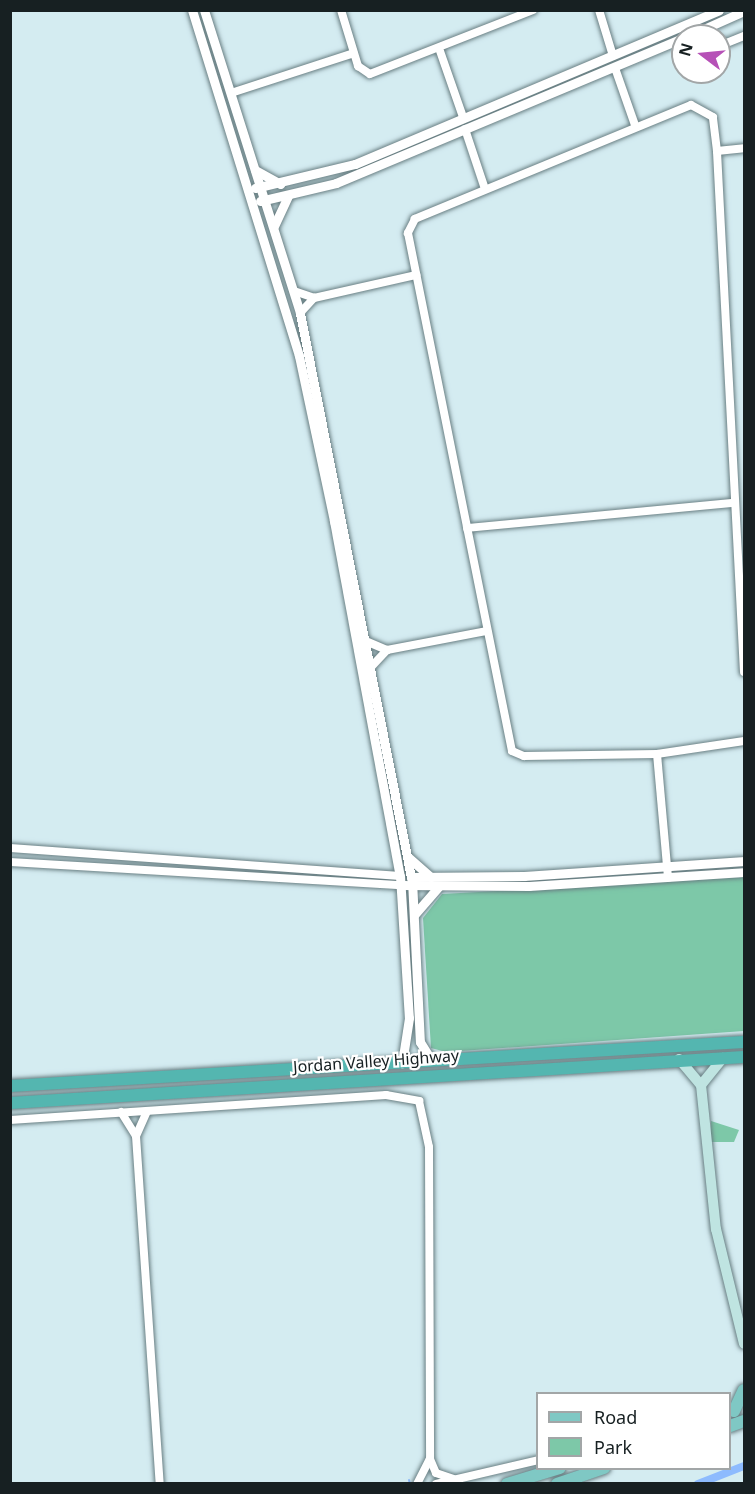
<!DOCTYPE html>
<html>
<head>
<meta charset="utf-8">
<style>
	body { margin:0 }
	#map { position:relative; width:755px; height:1494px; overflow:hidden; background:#d4ecf1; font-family:"Noto Sans",sans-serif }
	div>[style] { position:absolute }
	.green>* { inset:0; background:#7dc8a8 }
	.stream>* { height:2px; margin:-1px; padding:0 1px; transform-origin:1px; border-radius:1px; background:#8dbbfe }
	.canal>* { height:8px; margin:-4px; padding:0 4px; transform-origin:4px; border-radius:4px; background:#8dbbfe }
	.roads { filter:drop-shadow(0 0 2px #697f83) drop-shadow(0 0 2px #697f83) }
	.minor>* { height:8px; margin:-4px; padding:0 4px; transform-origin:4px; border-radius:4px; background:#fff }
	.tertiary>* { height:9px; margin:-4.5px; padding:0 4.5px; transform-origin:4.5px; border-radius:4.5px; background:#fff }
	.secondary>* { height:10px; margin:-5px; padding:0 5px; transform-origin:5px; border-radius:5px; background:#bfe4e1 }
	.primary>* { height:12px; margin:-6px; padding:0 6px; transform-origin:6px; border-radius:6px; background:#7fc8c4 }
	.trunk>* { height:12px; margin:-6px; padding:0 6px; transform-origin:6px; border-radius:6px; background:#54b6b0 }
	span { translate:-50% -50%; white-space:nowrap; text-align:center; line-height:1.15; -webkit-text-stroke:4.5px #fff; paint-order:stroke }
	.street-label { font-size:16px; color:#172022 }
	.frame { position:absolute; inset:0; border:12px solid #172022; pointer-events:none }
	.legend { position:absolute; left:536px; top:1392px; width:195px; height:78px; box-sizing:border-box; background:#fff; border:2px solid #a2a6a7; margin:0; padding:8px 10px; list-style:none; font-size:18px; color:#172022 }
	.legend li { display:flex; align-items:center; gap:12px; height:30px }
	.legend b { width:30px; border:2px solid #a2a6a7 }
	.north { position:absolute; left:671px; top:24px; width:60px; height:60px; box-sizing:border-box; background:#fff; border:2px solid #a2a6a7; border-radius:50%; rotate:286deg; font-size:16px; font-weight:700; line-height:24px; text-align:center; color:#172022 }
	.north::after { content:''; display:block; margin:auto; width:21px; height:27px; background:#b651b7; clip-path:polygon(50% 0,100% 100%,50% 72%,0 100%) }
</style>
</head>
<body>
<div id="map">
	<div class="green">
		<div style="clip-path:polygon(744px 877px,744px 1031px,446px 1052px,431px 1048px,423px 918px,442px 894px)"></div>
		<div style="clip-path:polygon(711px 1121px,739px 1130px,734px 1142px,711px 1142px)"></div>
	</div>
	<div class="stream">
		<div style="left:409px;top:1480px;width:4px;rotate:76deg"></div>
	</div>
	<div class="canal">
		<div style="left:698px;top:1484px;width:49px;rotate:-21.4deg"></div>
	</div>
	<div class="roads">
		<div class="minor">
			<div style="left:341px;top:10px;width:59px;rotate:73.1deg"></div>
			<div style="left:358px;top:66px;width:14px;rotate:34deg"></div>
			<div style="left:370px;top:74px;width:175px;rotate:-21.4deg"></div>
			<div style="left:599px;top:10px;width:48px;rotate:73.1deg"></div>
			<div style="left:719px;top:39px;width:7px;rotate:45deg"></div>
			<div style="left:724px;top:44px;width:22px;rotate:-22deg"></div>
			<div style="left:440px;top:51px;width:70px;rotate:70.8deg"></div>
			<div style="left:615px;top:68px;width:60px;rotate:70.7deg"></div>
			<div style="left:231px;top:93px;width:129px;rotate:-18deg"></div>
			<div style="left:465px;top:129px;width:63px;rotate:71.6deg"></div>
			<div style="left:717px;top:151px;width:27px;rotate:-6deg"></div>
			<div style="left:294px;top:291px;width:21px;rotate:19deg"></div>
			<div style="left:314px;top:298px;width:105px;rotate:-12.7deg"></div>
			<div style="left:300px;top:313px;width:21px;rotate:-47deg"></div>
			<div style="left:467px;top:528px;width:267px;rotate:-5.4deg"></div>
			<div style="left:368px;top:642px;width:21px;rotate:23deg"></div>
			<div style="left:387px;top:650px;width:102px;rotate:-10.8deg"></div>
			<div style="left:372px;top:666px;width:22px;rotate:-47deg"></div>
			<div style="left:744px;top:672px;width:522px;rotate:-92.97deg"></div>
			<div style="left:717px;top:151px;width:34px;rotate:-97deg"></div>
			<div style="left:713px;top:117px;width:25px;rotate:-151deg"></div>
			<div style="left:691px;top:105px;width:299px;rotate:157.6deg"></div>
			<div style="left:415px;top:219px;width:16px;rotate:117deg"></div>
			<div style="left:408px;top:233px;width:528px;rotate:78.65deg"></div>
			<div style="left:512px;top:751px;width:13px;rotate:23deg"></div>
			<div style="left:524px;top:756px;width:133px;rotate:-0.9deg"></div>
			<div style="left:657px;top:754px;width:88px;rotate:-8.5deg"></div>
			<div style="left:657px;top:754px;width:124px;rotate:84.9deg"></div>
			<div style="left:10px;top:848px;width:391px;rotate:4.1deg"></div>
			<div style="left:10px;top:862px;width:392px;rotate:3.4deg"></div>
			<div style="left:121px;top:1112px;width:28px;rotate:58deg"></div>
			<div style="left:136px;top:1136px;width:349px;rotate:86.1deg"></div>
			<div style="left:10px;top:1120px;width:377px;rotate:-3.8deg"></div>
			<div style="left:386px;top:1095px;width:34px;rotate:10deg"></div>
			<div style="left:419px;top:1101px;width:47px;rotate:77.7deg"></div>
			<div style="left:429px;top:1147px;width:312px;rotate:89.8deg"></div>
			<div style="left:430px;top:1459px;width:15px;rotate:67deg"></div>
			<div style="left:436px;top:1473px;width:18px;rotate:19deg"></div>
			<div style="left:136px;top:1136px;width:27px;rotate:-66deg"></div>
			<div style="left:417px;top:1484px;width:28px;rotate:-63deg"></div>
			<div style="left:436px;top:1484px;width:105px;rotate:-13.2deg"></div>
		</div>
		<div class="tertiary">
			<div style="left:192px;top:10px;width:362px;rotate:72.8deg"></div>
			<div style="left:299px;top:356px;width:169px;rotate:78deg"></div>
			<div style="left:334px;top:521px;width:361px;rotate:79.5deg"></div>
			<div style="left:400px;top:876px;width:142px;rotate:86.4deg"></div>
			<div style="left:409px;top:1018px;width:46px;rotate:98.8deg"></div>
			<div style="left:204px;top:10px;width:318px;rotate:72.4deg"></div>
			<div style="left:300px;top:313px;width:575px;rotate:78.87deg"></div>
			<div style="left:411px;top:877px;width:113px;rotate:-0.5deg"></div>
			<div style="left:524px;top:876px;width:221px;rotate:-3.9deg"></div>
			<div style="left:688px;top:36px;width:61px;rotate:-24.1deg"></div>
			<div style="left:255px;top:170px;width:29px;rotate:29deg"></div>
			<div style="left:255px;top:188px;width:103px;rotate:-13.5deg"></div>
			<div style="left:355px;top:164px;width:395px;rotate:-22.9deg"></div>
			<div style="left:260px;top:201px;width:78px;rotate:-13.3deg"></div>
			<div style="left:336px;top:183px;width:376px;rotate:-22.7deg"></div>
			<div style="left:274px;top:226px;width:33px;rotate:-65deg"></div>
			<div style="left:409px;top:858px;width:29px;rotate:41deg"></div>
			<div style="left:412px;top:880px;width:162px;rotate:87.2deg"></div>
			<div style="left:420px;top:1042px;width:22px;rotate:58deg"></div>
			<div style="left:401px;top:885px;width:128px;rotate:0.4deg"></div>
			<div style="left:529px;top:886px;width:215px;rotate:-3.7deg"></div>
			<div style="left:414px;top:915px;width:37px;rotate:-49deg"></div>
		</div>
		<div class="secondary">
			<div style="left:679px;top:1059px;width:34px;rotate:50deg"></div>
			<div style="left:701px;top:1085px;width:145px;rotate:84.1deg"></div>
			<div style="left:716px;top:1229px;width:118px;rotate:76.3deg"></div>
			<div style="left:701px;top:1085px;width:35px;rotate:-51deg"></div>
		</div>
		<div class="primary">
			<div style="left:734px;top:1411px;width:23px;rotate:-65deg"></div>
			<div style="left:730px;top:1426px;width:15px;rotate:-20deg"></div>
			<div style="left:507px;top:1484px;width:55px;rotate:-16.8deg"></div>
			<div style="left:557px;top:1484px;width:50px;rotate:-18.8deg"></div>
		</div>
		<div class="trunk">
			<div style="left:10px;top:1086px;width:735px;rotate:-3.43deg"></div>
			<div style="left:10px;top:1103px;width:735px;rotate:-3.59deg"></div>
		</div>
	</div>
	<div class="street-label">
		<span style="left:376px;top:1061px;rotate:-4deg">Jordan Valley Highway</span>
	</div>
	<div class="frame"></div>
	<ul class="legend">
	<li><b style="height:8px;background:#7fc8c4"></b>Road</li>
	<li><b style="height:16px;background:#7dc8a8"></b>Park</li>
	</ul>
	<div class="north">N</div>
</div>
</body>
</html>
